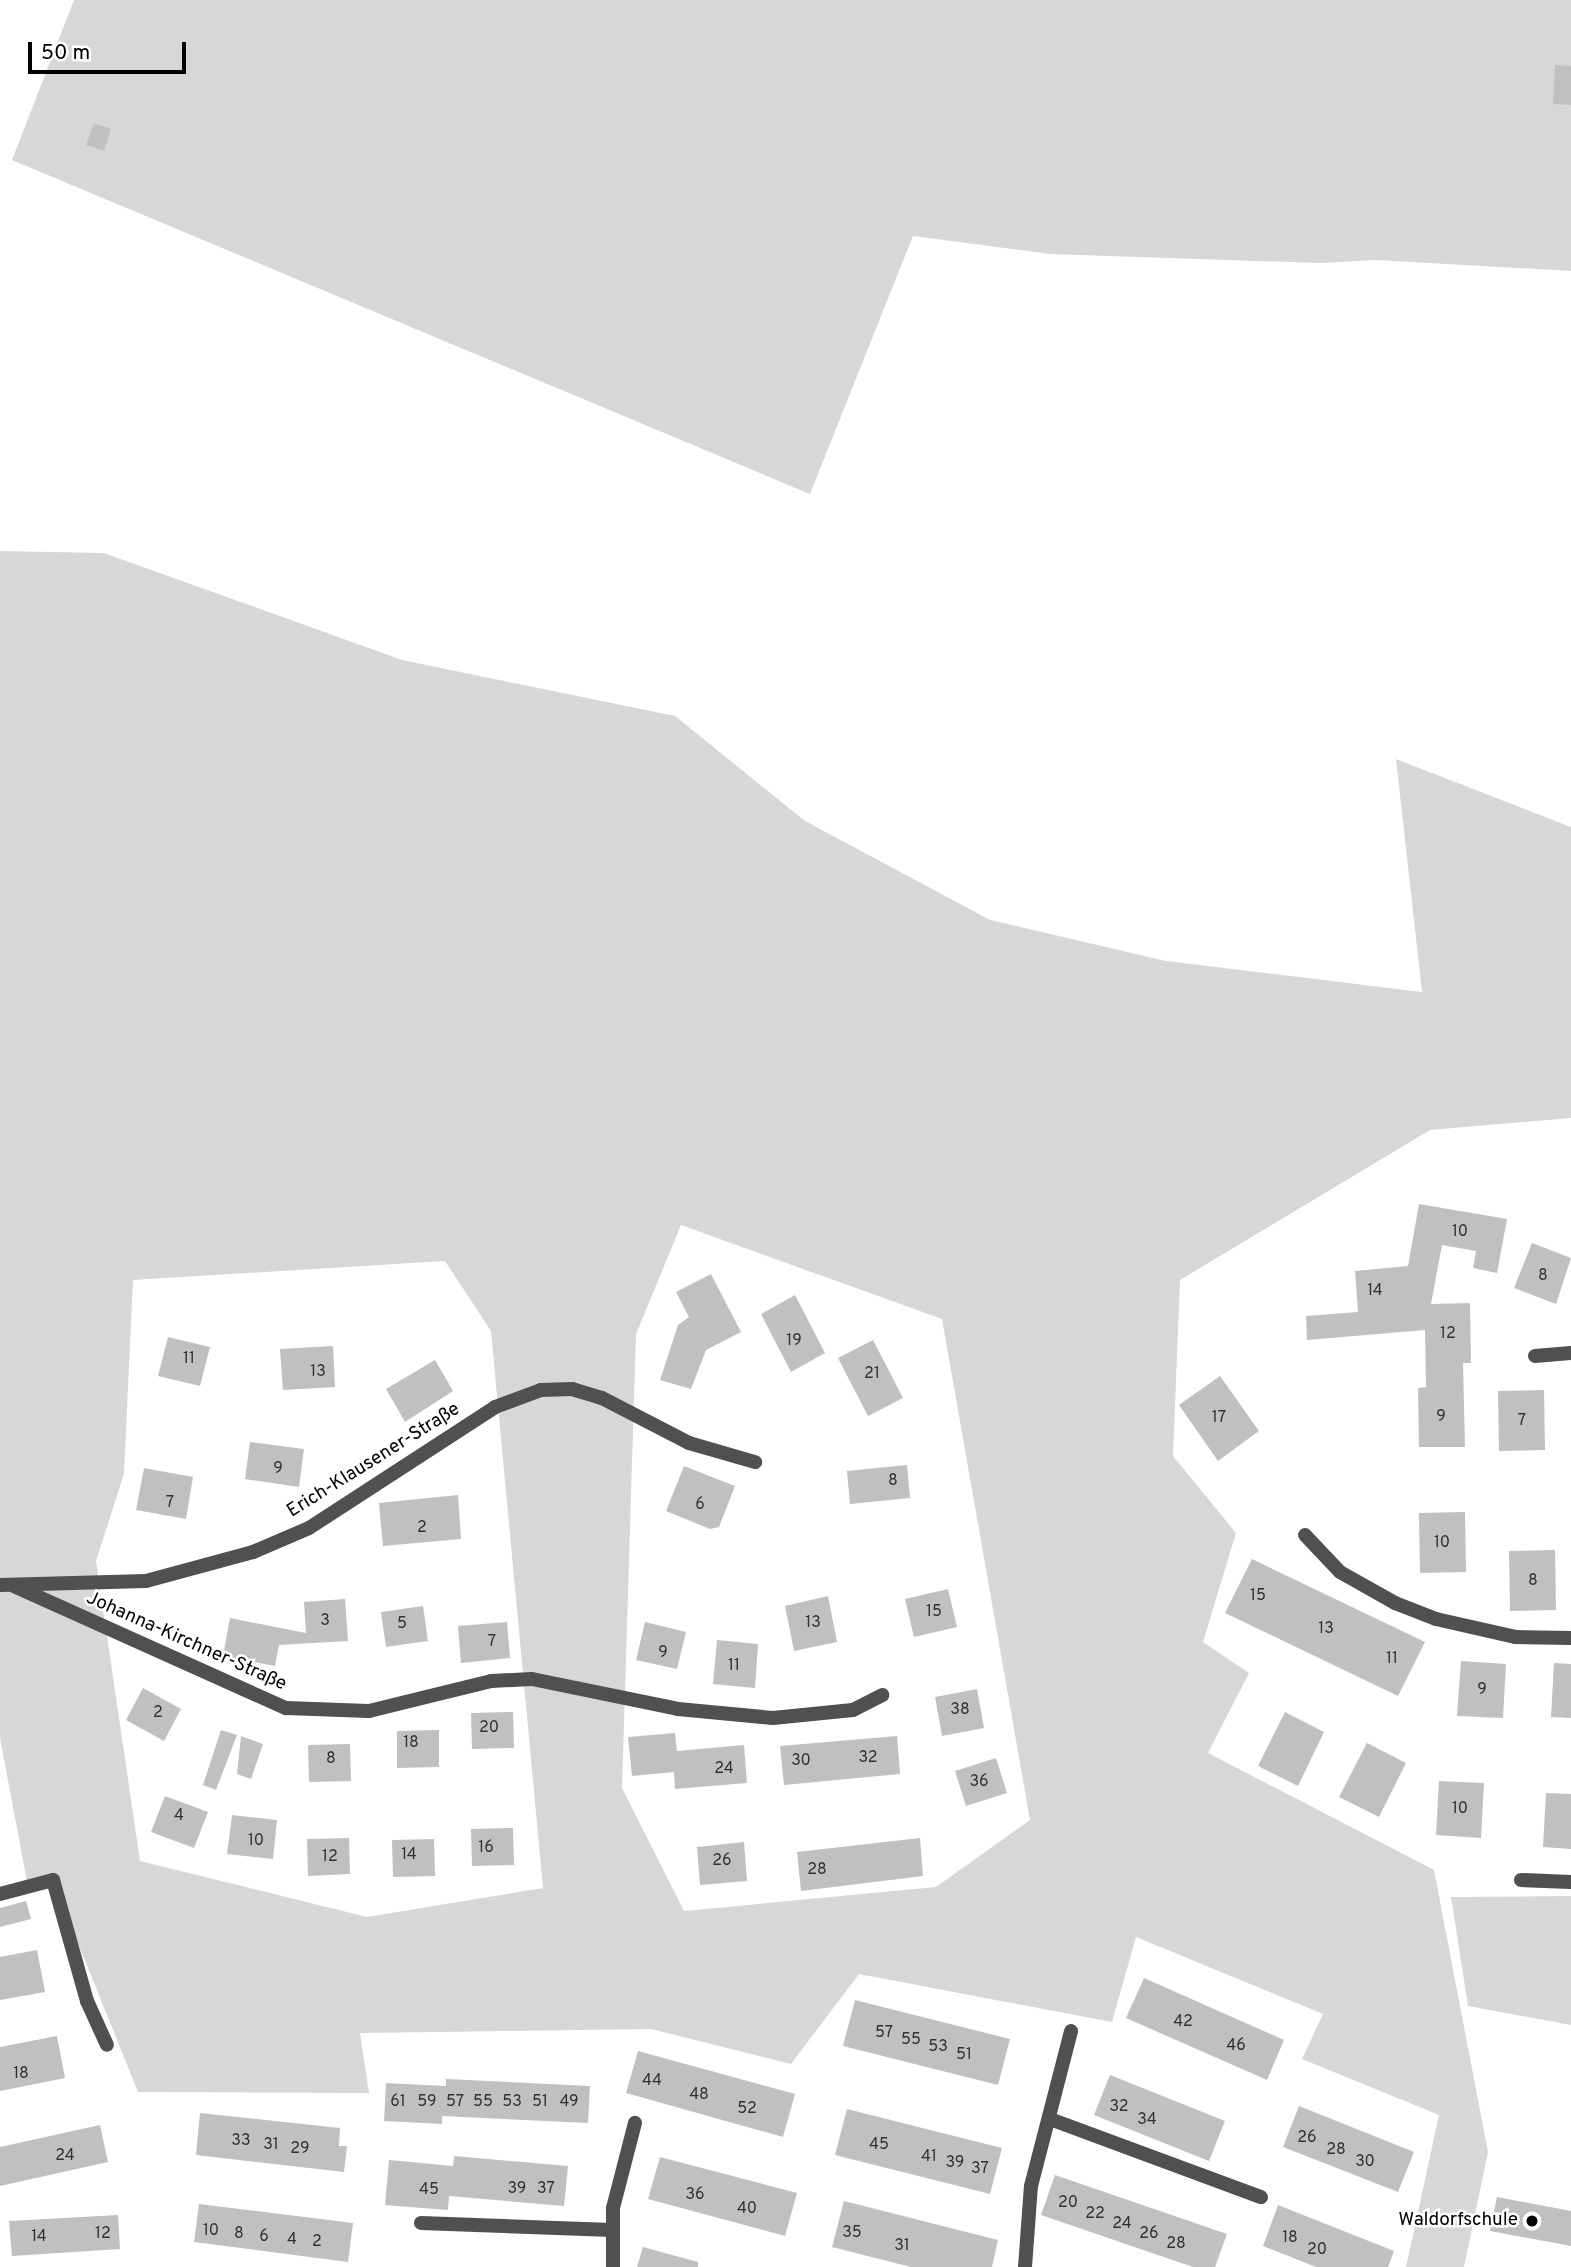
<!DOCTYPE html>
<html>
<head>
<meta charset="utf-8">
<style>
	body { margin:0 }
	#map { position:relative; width:1571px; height:2267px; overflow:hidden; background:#fff; font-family:Overpass,sans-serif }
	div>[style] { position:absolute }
	.green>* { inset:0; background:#d7d7d7 }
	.building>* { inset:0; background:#c0c0c0 }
	.minor>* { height:14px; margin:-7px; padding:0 7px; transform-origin:7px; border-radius:7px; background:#505050 }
	.dots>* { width:19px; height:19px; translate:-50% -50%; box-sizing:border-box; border:4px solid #fff; border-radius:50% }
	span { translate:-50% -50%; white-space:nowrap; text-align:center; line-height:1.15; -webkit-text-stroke:5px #fff; paint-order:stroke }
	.number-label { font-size:16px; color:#303030 }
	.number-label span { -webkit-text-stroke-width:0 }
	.street-label { font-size:19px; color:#000 }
	.poi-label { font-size:19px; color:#000 }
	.right { translate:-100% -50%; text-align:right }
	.scale { position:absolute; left:28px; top:42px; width:158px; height:32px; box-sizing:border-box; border:4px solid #000; border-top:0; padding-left:9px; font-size:21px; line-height:24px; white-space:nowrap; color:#000; -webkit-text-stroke:5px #fff; paint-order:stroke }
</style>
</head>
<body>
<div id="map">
	<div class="green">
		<div style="clip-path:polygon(74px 0,1571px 0,1571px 271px,1375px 260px,1320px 263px,1050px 254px,913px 236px,810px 494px,12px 160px)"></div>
		<div style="clip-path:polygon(evenodd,0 551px,104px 553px,402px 660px,675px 716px,805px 821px,990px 920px,1166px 961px,1422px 992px,1396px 759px,1571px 827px,1571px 1118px,1430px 1130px,1180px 1280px,1173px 1456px,1236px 1533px,1203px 1642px,1249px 1673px,1208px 1753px,1434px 1870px,1488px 2152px,1464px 2267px,1406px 2267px,1439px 2115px,1302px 2059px,1323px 2014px,1136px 1937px,1112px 2022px,859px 1974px,791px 2064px,651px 2029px,360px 2033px,369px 2093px,138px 2092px,53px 1881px,28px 1887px,0 1738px,0 551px,681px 1225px,942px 1319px,1030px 1820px,936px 1887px,684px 1911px,622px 1788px,636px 1334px,681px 1225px,0 551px,445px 1261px,491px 1331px,543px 1888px,367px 1917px,140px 1861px,96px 1561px,124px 1474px,133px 1280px,445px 1261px)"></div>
		<div style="clip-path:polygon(1571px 1896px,1571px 2025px,1468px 2006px,1451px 1897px)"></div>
	</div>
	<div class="building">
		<div style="clip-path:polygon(1555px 65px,1571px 66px,1571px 105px,1553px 104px)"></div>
		<div style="clip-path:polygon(94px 123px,111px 129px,104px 151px,86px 145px)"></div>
		<div style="clip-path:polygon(1419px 1204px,1507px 1219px,1497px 1273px,1473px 1268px,1476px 1251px,1442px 1245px,1431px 1304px,1470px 1303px,1471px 1363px,1463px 1363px,1465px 1447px,1419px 1447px,1418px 1388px,1426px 1387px,1425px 1330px,1307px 1340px,1306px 1316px,1358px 1312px,1355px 1271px,1408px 1266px)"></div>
		<div style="clip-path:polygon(1532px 1243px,1571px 1258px,1556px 1304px,1514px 1288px)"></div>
		<div style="clip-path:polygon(711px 1274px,741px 1332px,706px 1350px,691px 1389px,660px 1380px,678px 1325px,689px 1317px,676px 1292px)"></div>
		<div style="clip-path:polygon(795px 1295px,825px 1353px,791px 1372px,761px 1314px)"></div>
		<div style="clip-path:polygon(168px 1337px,210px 1347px,200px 1386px,158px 1376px)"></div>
		<div style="clip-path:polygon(873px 1340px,903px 1398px,868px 1416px,838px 1358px)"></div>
		<div style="clip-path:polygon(333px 1346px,335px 1387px,283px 1390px,280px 1349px)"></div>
		<div style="clip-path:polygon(435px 1360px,453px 1391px,405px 1422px,386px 1389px)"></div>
		<div style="clip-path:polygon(1220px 1376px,1259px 1431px,1218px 1461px,1179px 1405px)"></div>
		<div style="clip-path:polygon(1544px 1390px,1545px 1450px,1499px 1451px,1498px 1391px)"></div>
		<div style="clip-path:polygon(250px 1442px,304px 1449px,299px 1487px,245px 1479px)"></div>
		<div style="clip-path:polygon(907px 1465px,910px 1498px,850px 1504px,847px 1471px)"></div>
		<div style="clip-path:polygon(684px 1466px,735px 1486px,719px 1527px,710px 1529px,666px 1511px)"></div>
		<div style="clip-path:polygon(144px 1468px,193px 1477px,186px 1519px,136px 1510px)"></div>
		<div style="clip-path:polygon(458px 1495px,461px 1539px,383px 1546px,379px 1503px)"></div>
		<div style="clip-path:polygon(1465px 1512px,1466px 1572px,1420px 1573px,1419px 1513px)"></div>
		<div style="clip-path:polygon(1555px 1550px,1556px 1610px,1510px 1611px,1509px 1551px)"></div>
		<div style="clip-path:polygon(1252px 1559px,1425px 1642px,1398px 1696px,1225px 1613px)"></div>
		<div style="clip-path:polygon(948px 1589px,957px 1627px,914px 1637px,905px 1599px)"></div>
		<div style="clip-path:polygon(828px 1596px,837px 1642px,794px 1651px,785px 1606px)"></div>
		<div style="clip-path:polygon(345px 1599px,348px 1641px,279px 1645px,275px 1666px,223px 1656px,230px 1618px,306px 1633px,304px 1602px)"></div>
		<div style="clip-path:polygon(423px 1606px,428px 1641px,386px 1647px,381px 1612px)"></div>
		<div style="clip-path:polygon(507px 1622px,510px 1658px,461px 1663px,458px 1626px)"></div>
		<div style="clip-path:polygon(645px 1622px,686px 1632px,677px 1669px,636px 1660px)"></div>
		<div style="clip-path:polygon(717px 1640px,758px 1644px,755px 1688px,713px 1684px)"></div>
		<div style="clip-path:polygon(1461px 1661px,1506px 1664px,1503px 1718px,1457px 1716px)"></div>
		<div style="clip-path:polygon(1554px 1663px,1571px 1664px,1571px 1718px,1551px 1717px)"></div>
		<div style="clip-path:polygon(143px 1688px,181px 1709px,164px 1741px,126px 1720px)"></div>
		<div style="clip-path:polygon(977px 1689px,984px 1728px,942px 1736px,935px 1697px)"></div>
		<div style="clip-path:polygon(513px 1712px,514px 1748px,472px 1749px,471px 1713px)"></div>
		<div style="clip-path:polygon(1285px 1712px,1324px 1732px,1298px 1786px,1258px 1766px)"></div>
		<div style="clip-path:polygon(221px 1730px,237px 1735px,216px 1790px,203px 1785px)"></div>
		<div style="clip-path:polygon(439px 1730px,439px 1767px,397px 1768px,397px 1731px)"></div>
		<div style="clip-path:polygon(675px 1733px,677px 1751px,744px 1745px,747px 1783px,675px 1789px,674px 1772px,632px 1776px,628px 1737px)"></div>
		<div style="clip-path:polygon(241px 1736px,263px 1744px,251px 1779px,237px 1774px)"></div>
		<div style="clip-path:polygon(897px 1736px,900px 1774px,784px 1785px,780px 1746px)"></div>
		<div style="clip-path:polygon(1367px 1743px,1406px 1763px,1379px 1817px,1339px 1797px)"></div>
		<div style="clip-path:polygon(350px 1744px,351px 1781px,309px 1782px,308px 1745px)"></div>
		<div style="clip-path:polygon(996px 1758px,1007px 1793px,966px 1806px,955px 1771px)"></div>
		<div style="clip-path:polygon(1439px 1781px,1484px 1783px,1481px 1838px,1436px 1835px)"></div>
		<div style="clip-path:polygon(1546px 1793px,1571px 1794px,1571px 1849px,1543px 1847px)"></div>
		<div style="clip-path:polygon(165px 1796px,208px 1812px,194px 1848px,151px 1832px)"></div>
		<div style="clip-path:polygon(232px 1815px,277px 1820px,273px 1859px,227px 1854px)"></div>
		<div style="clip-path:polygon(513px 1828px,514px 1865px,472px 1866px,471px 1829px)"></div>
		<div style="clip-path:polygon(349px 1838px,350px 1874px,308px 1876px,307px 1839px)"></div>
		<div style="clip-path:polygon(920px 1838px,923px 1876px,801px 1891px,797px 1852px)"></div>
		<div style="clip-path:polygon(434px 1839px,435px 1876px,393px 1877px,392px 1840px)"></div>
		<div style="clip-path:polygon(744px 1842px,747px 1881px,700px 1885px,697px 1847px)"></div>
		<div style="clip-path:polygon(26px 1901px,31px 1919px,0 1927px,0 1908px)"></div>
		<div style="clip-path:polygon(37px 1950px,45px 1992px,0 2000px,0 1957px)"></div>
		<div style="clip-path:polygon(1144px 1978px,1284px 2040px,1267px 2080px,1126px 2018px)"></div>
		<div style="clip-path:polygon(855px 2000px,1010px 2039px,998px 2085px,843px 2046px)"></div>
		<div style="clip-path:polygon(57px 2036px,65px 2078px,0 2091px,0 2047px)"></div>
		<div style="clip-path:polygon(638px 2051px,795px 2094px,783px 2137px,626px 2093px)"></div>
		<div style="clip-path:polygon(1110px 2075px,1225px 2121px,1209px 2161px,1094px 2115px)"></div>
		<div style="clip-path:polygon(446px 2079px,590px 2086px,588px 2123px,442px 2116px,442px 2124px,384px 2121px,386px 2083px,446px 2086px)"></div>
		<div style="clip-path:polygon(1299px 2106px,1414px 2152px,1398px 2192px,1283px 2147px)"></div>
		<div style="clip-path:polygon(847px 2109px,1002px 2148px,990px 2194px,835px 2155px)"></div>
		<div style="clip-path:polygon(200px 2113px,340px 2128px,339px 2146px,347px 2146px,344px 2172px,196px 2155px)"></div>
		<div style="clip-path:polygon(100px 2125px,108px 2162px,0 2186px,0 2147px)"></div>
		<div style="clip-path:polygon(454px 2156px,568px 2166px,564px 2206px,449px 2196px,448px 2210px,385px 2205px,389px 2160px,453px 2166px)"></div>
		<div style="clip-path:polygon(660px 2157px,797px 2193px,785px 2236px,648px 2199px)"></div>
		<div style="clip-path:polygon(1055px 2175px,1227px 2234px,1215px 2267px,1193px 2267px,1041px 2215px)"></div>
		<div style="clip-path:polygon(1497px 2197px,1571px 2211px,1571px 2246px,1490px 2231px)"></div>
		<div style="clip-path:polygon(844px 2201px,998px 2240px,992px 2267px,911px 2267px,832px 2247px)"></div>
		<div style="clip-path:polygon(199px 2204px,353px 2223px,348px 2262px,194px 2242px)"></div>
		<div style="clip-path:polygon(1278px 2205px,1394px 2251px,1388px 2267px,1316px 2267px,1263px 2246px)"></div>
		<div style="clip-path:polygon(118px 2215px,120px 2249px,12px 2256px,9px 2221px)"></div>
		<div style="clip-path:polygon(643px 2247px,698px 2262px,698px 2267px,637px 2267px)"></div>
	</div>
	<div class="minor">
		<div style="left:1535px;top:1356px;width:36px;rotate:-5deg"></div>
		<div style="left:1305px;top:1535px;width:51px;rotate:46.6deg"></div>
		<div style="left:1340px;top:1572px;width:63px;rotate:29.4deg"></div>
		<div style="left:1395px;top:1603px;width:44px;rotate:21.3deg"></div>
		<div style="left:1436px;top:1619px;width:81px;rotate:12.8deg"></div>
		<div style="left:1515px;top:1637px;width:56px;rotate:1deg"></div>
		<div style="left:0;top:1585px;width:146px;rotate:-1.6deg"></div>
		<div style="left:146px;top:1581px;width:111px;rotate:-15.2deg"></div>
		<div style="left:253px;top:1552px;width:61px;rotate:-23.2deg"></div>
		<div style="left:309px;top:1528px;width:222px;rotate:-33deg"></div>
		<div style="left:495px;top:1407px;width:49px;rotate:-20.3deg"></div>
		<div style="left:541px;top:1390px;width:31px;rotate:-2deg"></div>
		<div style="left:572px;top:1389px;width:31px;rotate:17deg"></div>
		<div style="left:602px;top:1398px;width:98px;rotate:27.3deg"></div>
		<div style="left:689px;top:1443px;width:69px;rotate:16.1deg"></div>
		<div style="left:14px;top:1586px;width:298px;rotate:24.2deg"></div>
		<div style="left:286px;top:1708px;width:83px;rotate:2.1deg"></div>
		<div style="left:369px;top:1711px;width:126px;rotate:-13.8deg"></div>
		<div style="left:491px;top:1681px;width:41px;rotate:-2.8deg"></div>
		<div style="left:532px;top:1679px;width:149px;rotate:11.6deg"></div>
		<div style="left:678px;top:1709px;width:95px;rotate:5.4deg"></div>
		<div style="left:773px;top:1718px;width:80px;rotate:-5.7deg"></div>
		<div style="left:853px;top:1710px;width:33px;rotate:-27deg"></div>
		<div style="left:1521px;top:1880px;width:50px;rotate:2.3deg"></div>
		<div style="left:0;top:1894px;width:55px;rotate:-14.8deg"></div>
		<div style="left:53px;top:1880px;width:126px;rotate:74.3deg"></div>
		<div style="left:87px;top:2001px;width:48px;rotate:65.6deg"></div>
		<div style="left:1050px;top:2119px;width:225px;rotate:20.3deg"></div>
		<div style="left:421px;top:2223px;width:191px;rotate:2.1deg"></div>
		<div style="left:613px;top:2267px;width:59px;rotate:-90deg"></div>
		<div style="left:613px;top:2208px;width:88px;rotate:-75.5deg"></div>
		<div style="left:1025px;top:2267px;width:81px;rotate:-85.8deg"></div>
		<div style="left:1031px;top:2186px;width:160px;rotate:-75.5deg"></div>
	</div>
	<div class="dots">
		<div style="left:1532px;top:2221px;background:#000"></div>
	</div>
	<div class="number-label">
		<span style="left:1460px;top:1232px">10</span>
		<span style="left:1543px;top:1276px">8</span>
		<span style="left:1375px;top:1291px">14</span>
		<span style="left:1448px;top:1334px">12</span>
		<span style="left:794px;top:1341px">19</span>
		<span style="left:189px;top:1359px">11</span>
		<span style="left:318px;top:1372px">13</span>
		<span style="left:872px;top:1374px">21</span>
		<span style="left:1441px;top:1417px">9</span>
		<span style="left:1219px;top:1418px">17</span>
		<span style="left:1522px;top:1421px">7</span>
		<span style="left:278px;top:1469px">9</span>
		<span style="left:893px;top:1481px">8</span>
		<span style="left:170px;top:1503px">7</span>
		<span style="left:700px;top:1505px">6</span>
		<span style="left:422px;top:1528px">2</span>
		<span style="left:1442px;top:1543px">10</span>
		<span style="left:1533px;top:1581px">8</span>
		<span style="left:1258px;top:1596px">15</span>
		<span style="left:934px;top:1612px">15</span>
		<span style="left:325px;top:1621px">3</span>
		<span style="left:813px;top:1623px">13</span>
		<span style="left:402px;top:1624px">5</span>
		<span style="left:1326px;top:1629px">13</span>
		<span style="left:492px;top:1642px">7</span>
		<span style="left:663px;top:1653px">9</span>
		<span style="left:1392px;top:1659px">11</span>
		<span style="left:734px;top:1666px">11</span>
		<span style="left:1482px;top:1690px">9</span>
		<span style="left:960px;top:1710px">38</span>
		<span style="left:158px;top:1713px">2</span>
		<span style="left:489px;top:1728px">20</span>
		<span style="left:411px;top:1743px">18</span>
		<span style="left:868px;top:1758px">32</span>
		<span style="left:331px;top:1759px">8</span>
		<span style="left:801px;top:1761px">30</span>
		<span style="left:724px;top:1769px">24</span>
		<span style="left:979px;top:1782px">36</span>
		<span style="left:1460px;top:1809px">10</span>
		<span style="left:179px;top:1816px">4</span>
		<span style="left:256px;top:1841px">10</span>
		<span style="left:486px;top:1848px">16</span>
		<span style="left:409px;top:1855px">14</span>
		<span style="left:330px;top:1857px">12</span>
		<span style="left:722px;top:1861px">26</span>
		<span style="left:817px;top:1870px">28</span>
		<span style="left:1183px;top:2022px">42</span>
		<span style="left:884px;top:2033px">57</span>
		<span style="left:911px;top:2040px">55</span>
		<span style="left:1236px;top:2046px">46</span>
		<span style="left:938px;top:2047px">53</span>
		<span style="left:964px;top:2055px">51</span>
		<span style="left:21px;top:2074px">18</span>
		<span style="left:652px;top:2081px">44</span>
		<span style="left:699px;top:2095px">48</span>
		<span style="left:398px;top:2102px">61</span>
		<span style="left:427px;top:2102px">59</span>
		<span style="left:455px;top:2102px">57</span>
		<span style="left:483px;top:2102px">55</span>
		<span style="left:512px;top:2102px">53</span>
		<span style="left:540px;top:2102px">51</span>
		<span style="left:569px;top:2102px">49</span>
		<span style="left:1119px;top:2107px">32</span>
		<span style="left:747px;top:2109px">52</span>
		<span style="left:1147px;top:2120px">34</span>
		<span style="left:1307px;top:2138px">26</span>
		<span style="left:241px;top:2141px">33</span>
		<span style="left:271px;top:2145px">31</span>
		<span style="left:879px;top:2145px">45</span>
		<span style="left:300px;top:2149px">29</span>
		<span style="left:1336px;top:2150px">28</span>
		<span style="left:65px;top:2156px">24</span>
		<span style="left:929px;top:2157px">41</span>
		<span style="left:1365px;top:2162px">30</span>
		<span style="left:955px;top:2163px">39</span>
		<span style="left:980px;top:2169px">37</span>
		<span style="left:517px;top:2189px">39</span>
		<span style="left:546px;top:2189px">37</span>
		<span style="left:429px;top:2190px">45</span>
		<span style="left:695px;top:2195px">36</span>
		<span style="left:1068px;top:2203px">20</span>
		<span style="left:747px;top:2209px">40</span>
		<span style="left:1095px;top:2214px">22</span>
		<span style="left:1122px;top:2224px">24</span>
		<span style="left:211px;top:2231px">10</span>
		<span style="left:852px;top:2233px">35</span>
		<span style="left:103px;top:2234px">12</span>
		<span style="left:239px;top:2234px">8</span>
		<span style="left:1149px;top:2234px">26</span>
		<span style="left:39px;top:2237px">14</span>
		<span style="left:264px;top:2237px">6</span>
		<span style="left:1290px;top:2238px">18</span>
		<span style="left:292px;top:2240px">4</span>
		<span style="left:317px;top:2242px">2</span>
		<span style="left:1176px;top:2244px">28</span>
		<span style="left:902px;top:2246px">31</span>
		<span style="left:1317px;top:2250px">20</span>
	</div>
	<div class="street-label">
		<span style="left:374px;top:1461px;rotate:-32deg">Erich-Klausener-Straße</span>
		<span style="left:186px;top:1642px;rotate:24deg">Johanna-Kirchner-Straße</span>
	</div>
	<div class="poi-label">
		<span class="right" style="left:1518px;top:2221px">Waldorfschule</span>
	</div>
	<div class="scale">50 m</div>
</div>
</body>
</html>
